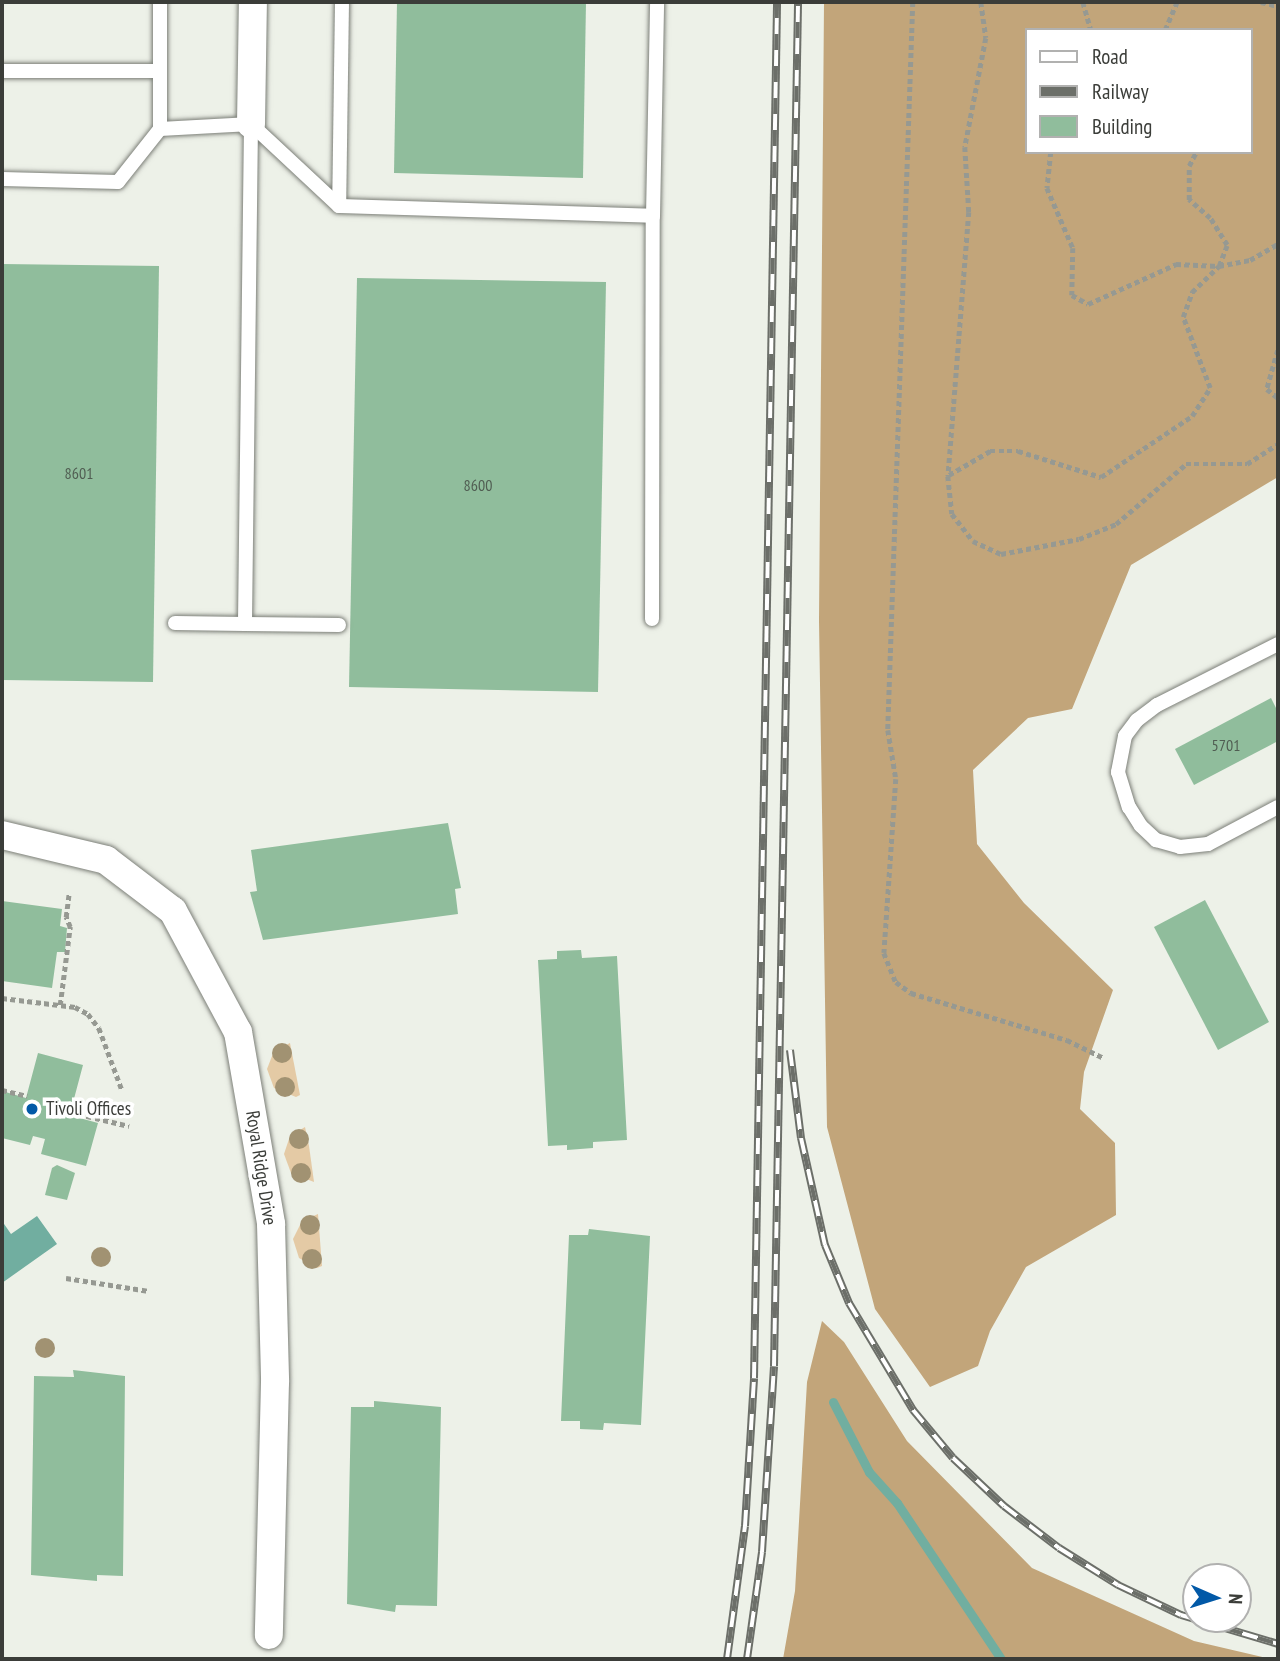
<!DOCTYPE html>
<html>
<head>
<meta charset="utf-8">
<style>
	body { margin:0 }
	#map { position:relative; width:1280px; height:1661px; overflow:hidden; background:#edf1e8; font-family:"PT Sans Narrow",sans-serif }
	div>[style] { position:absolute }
	.green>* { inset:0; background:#e4caa5 }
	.forest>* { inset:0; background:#c2a57a }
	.water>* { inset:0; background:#71aea0 }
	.stream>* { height:9px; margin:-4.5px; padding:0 4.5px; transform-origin:4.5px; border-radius:4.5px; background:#71aea0 }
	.building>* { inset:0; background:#90bd9c }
	.path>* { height:4.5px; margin-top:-2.25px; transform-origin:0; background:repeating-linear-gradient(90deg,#969992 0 5px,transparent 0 8.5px) }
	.roads { filter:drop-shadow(0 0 2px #7c7f78) drop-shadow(0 0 2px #7c7f78) }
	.lane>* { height:14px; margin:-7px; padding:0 7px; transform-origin:7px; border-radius:7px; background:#fff }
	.street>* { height:28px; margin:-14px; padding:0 14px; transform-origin:14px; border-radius:14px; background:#fff }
	.rail>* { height:8px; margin-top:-4px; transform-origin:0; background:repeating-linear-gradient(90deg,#fff 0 16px,#6c6f69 0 32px); box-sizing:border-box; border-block:2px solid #6c6f69 }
	.trees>* { width:20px; height:20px; margin:-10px; border-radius:50%; background:#a19272 }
	.dots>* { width:19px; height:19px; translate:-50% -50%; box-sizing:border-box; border:4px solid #fff; border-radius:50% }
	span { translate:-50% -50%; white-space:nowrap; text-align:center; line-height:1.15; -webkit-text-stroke:7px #fff; paint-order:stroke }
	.number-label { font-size:16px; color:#505d52 }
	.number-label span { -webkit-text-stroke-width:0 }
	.poi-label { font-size:19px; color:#3b3d39 }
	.left { translate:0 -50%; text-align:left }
	.street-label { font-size:19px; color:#3b3d39 }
	.frame { position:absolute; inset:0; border:4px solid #3b3d39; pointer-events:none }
	.legend { position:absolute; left:1025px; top:28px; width:228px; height:126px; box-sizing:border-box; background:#fff; border:2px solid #b1b1b0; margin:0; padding:9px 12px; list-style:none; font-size:21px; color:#3b3d39 }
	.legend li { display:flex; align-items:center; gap:14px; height:35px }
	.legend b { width:35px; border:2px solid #b1b1b0 }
	.north { position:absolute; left:1182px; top:1563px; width:70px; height:70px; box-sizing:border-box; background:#fff; border:2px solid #b1b1b0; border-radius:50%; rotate:93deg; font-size:19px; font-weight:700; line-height:28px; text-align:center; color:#3b3d39 }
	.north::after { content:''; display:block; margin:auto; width:24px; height:32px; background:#0259a7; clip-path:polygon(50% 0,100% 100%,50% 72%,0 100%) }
</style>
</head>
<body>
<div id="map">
	<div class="green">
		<div style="clip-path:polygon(290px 1043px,300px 1095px,296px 1097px,274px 1088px,267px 1069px,274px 1051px)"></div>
		<div style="clip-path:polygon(305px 1127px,309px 1146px,314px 1182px,291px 1173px,284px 1154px,290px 1136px)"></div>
		<div style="clip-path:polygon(318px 1214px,322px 1266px,317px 1268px,299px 1258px,293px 1239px,302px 1221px)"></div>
	</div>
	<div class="forest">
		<div style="clip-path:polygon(evenodd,824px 2px,1278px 2px,1278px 477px,1131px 565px,1072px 709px,1028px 718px,973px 770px,977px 844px,1024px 903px,1113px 990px,1084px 1072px,1080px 1109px,1115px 1143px,1116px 1215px,1026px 1267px,990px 1331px,978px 1366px,930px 1387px,875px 1309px,827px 1127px,819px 621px,824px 2px,1026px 30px,1250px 30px,1250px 152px,1026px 152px,1026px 30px)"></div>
		<div style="clip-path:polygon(822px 1321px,844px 1342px,907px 1441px,1032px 1568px,1194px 1641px,1271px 1659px,783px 1659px,795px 1591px,807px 1382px)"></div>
	</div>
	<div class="water">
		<div style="clip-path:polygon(37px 1216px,57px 1244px,2px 1283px,2px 1221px,11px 1234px)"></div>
	</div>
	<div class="stream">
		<div style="left:833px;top:1402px;width:79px;rotate:62.8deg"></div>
		<div style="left:869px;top:1472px;width:42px;rotate:47.9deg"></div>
		<div style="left:897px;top:1503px;width:187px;rotate:56.3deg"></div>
	</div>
	<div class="building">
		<div style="clip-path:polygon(397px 2px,586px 2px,583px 178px,394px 173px)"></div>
		<div style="clip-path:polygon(2px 264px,159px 266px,153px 682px,2px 680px)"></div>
		<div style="clip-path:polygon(357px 278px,606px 282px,598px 692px,349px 687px)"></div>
		<div style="clip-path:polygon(1271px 698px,1278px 712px,1278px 741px,1194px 785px,1175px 749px)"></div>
		<div style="clip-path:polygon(448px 823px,461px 888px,455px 889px,458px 914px,263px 940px,250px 892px,257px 891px,251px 850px)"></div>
		<div style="clip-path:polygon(1205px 900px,1269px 1022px,1218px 1050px,1154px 927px)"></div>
		<div style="clip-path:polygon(2px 901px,62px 909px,60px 926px,67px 928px,65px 952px,57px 952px,52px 988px,2px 981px)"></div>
		<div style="clip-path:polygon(581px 950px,582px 958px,617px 956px,627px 1140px,593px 1142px,593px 1148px,567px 1150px,567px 1145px,548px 1146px,538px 960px,557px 959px,557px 951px)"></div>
		<div style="clip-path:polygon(38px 1053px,83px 1065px,71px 1110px,62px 1108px,61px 1113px,98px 1123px,86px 1166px,41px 1154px,45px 1139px,33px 1136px,30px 1145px,2px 1138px,2px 1091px,26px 1098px)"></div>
		<div style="clip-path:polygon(57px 1165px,75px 1173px,67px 1200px,45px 1195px,52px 1168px)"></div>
		<div style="clip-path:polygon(589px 1229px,650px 1236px,641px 1425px,604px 1423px,603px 1430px,580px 1429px,580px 1421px,561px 1421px,569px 1235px,588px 1235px)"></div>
		<div style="clip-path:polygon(73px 1370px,125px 1376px,123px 1576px,97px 1575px,97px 1581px,31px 1575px,34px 1376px,74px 1377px)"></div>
		<div style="clip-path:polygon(374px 1401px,441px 1407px,437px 1606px,396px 1605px,395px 1612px,347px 1604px,351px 1407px,374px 1407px)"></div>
	</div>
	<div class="path">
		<div style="left:913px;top:2px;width:728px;rotate:91.97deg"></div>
		<div style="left:888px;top:730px;width:50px;rotate:80.7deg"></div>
		<div style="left:896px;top:779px;width:174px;rotate:93.9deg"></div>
		<div style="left:884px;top:953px;width:31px;rotate:68deg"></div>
		<div style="left:896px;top:982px;width:19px;rotate:36deg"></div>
		<div style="left:911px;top:993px;width:163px;rotate:16.8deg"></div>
		<div style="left:1067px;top:1040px;width:41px;rotate:25.9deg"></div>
		<div style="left:981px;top:2px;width:36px;rotate:82deg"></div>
		<div style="left:986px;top:38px;width:111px;rotate:100.9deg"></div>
		<div style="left:965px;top:147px;width:65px;rotate:86.5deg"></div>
		<div style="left:969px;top:212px;width:265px;rotate:94.5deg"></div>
		<div style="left:948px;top:476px;width:38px;rotate:84deg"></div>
		<div style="left:952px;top:514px;width:34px;rotate:52deg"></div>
		<div style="left:973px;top:541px;width:31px;rotate:25deg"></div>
		<div style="left:1001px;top:554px;width:79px;rotate:-10.9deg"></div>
		<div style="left:1079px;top:539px;width:40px;rotate:-22deg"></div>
		<div style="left:1116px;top:524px;width:92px;rotate:-40.6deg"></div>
		<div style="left:1186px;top:464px;width:61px"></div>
		<div style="left:1247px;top:464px;width:37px;rotate:-33deg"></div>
		<div style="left:1083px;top:2px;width:29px;rotate:74deg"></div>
		<div style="left:1261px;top:2px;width:17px;rotate:13deg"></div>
		<div style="left:1165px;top:30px;width:30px;rotate:-67deg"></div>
		<div style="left:1234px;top:30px;width:11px"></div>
		<div style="left:1250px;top:36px;width:8px;rotate:90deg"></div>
		<div style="left:1051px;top:152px;width:36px;rotate:96deg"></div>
		<div style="left:1047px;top:188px;width:65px;rotate:66.6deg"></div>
		<div style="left:1073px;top:248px;width:47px;rotate:91.2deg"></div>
		<div style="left:1072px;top:295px;width:18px;rotate:29deg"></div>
		<div style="left:1088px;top:304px;width:97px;rotate:-24.4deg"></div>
		<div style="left:1176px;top:264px;width:43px;rotate:2.7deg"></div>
		<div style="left:1219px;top:266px;width:32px;rotate:-11deg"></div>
		<div style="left:1250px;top:260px;width:32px;rotate:-30deg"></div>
		<div style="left:1278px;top:350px;width:41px;rotate:105.8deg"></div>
		<div style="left:1267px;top:389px;width:14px;rotate:39deg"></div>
		<div style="left:949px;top:475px;width:48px;rotate:-30.3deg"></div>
		<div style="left:990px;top:451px;width:28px"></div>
		<div style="left:1018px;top:451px;width:87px;rotate:17.4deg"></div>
		<div style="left:1101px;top:477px;width:110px;rotate:-33.8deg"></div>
		<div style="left:1192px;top:416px;width:33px;rotate:-57deg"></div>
		<div style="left:1210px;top:388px;width:76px;rotate:-110.8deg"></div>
		<div style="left:1183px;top:317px;width:27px;rotate:-70deg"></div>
		<div style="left:1192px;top:292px;width:37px;rotate:-44deg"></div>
		<div style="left:1219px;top:266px;width:22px;rotate:-69deg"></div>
		<div style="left:1227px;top:245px;width:32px;rotate:-122deg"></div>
		<div style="left:1210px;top:218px;width:28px;rotate:-139deg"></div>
		<div style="left:1189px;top:200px;width:34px;rotate:-90deg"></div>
		<div style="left:1189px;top:166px;width:16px;rotate:-63deg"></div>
		<div style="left:2px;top:998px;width:74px;rotate:7deg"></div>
		<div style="left:75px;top:1007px;width:15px;rotate:28deg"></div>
		<div style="left:88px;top:1014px;width:18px;rotate:52deg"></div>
		<div style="left:99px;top:1028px;width:66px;rotate:69.6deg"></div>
		<div style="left:60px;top:1005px;width:79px;rotate:-82.7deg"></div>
		<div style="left:70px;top:927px;width:11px;rotate:-112deg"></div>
		<div style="left:66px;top:917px;width:23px;rotate:-83deg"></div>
		<div style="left:2px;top:1090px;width:26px;rotate:13deg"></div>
		<div style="left:62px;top:1110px;width:69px;rotate:13.4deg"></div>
		<div style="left:66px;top:1278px;width:84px;rotate:8.9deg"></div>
	</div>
	<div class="roads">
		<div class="lane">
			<div style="left:160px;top:2px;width:127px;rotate:90deg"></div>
			<div style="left:160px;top:129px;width:91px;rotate:-3.1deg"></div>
			<div style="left:251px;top:124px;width:120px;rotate:43deg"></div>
			<div style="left:342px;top:2px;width:204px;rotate:90.8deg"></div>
			<div style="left:339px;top:206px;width:314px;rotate:1.8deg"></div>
			<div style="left:653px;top:216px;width:214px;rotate:-88.9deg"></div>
			<div style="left:2px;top:71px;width:158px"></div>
			<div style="left:251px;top:124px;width:500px;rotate:90.69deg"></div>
			<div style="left:245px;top:624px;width:94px;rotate:0.6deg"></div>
			<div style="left:2px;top:179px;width:116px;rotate:1.5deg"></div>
			<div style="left:118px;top:182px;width:68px;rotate:-51.6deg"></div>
			<div style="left:652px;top:619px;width:403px;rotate:-89.9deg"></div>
			<div style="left:175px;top:623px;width:70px;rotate:0.8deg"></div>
			<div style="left:1278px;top:644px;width:136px;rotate:153.2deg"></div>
			<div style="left:1157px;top:705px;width:25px;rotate:143deg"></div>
			<div style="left:1137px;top:720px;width:20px;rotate:127deg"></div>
			<div style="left:1125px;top:736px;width:37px;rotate:101deg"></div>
			<div style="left:1118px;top:772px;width:37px;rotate:73deg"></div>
			<div style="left:1129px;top:807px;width:22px;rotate:58deg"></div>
			<div style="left:1141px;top:826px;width:21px;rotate:43deg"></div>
			<div style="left:1156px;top:840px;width:25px;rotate:16deg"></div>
			<div style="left:1180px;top:847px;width:28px;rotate:-6deg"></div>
			<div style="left:1208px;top:844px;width:79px;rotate:-27.9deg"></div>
		</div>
		<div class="street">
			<div style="left:251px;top:124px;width:122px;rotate:-89.1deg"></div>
			<div style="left:2px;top:835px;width:107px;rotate:13.5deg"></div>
			<div style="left:106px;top:860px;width:84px;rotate:37.3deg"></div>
			<div style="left:173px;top:911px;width:137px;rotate:61.8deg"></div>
			<div style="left:238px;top:1032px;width:195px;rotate:80.2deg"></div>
			<div style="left:271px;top:1224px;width:158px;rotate:88.5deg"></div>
			<div style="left:275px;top:1382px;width:253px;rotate:91.4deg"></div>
		</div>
	</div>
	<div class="rail">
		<div style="left:790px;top:1050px;width:89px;rotate:82.9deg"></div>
		<div style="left:801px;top:1138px;width:110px;rotate:77.4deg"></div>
		<div style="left:825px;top:1245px;width:63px;rotate:67.5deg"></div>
		<div style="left:849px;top:1303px;width:125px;rotate:59.1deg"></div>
		<div style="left:913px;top:1410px;width:62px;rotate:50.2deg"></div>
		<div style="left:953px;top:1458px;width:70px;rotate:43.3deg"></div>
		<div style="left:1004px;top:1506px;width:69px;rotate:37.4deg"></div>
		<div style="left:1059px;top:1548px;width:70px;rotate:32.1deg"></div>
		<div style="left:1118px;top:1585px;width:70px;rotate:25.5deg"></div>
		<div style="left:1181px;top:1615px;width:101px;rotate:16.6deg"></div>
		<div style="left:727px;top:1659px;width:134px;rotate:-82.3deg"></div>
		<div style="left:745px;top:1526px;width:148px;rotate:-86.5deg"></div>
		<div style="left:754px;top:1378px;width:1376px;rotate:-89.04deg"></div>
		<div style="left:747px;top:1659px;width:108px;rotate:-82deg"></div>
		<div style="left:762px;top:1552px;width:186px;rotate:-86.3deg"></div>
		<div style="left:774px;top:1366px;width:1364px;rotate:-88.99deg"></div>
	</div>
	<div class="trees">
		<div style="left:282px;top:1053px"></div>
		<div style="left:285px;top:1087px"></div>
		<div style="left:299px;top:1139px"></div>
		<div style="left:301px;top:1173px"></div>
		<div style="left:310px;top:1225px"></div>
		<div style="left:101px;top:1257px"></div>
		<div style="left:312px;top:1259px"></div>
		<div style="left:45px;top:1348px"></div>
	</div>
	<div class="dots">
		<div style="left:32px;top:1109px;background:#0259a7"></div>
	</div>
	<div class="number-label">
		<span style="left:79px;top:473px">8601</span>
		<span style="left:478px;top:485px">8600</span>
		<span style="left:1226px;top:745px">5701</span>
	</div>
	<div class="poi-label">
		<span class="left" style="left:46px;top:1109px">Tivoli Offices</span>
	</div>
	<div class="street-label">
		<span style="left:261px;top:1168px;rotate:81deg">Royal Ridge Drive</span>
	</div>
	<div class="frame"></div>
	<ul class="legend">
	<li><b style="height:9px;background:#fff"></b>Road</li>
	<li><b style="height:9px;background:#6c6f69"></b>Railway</li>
	<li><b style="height:19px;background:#90bd9c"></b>Building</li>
	</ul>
	<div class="north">N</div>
</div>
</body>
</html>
